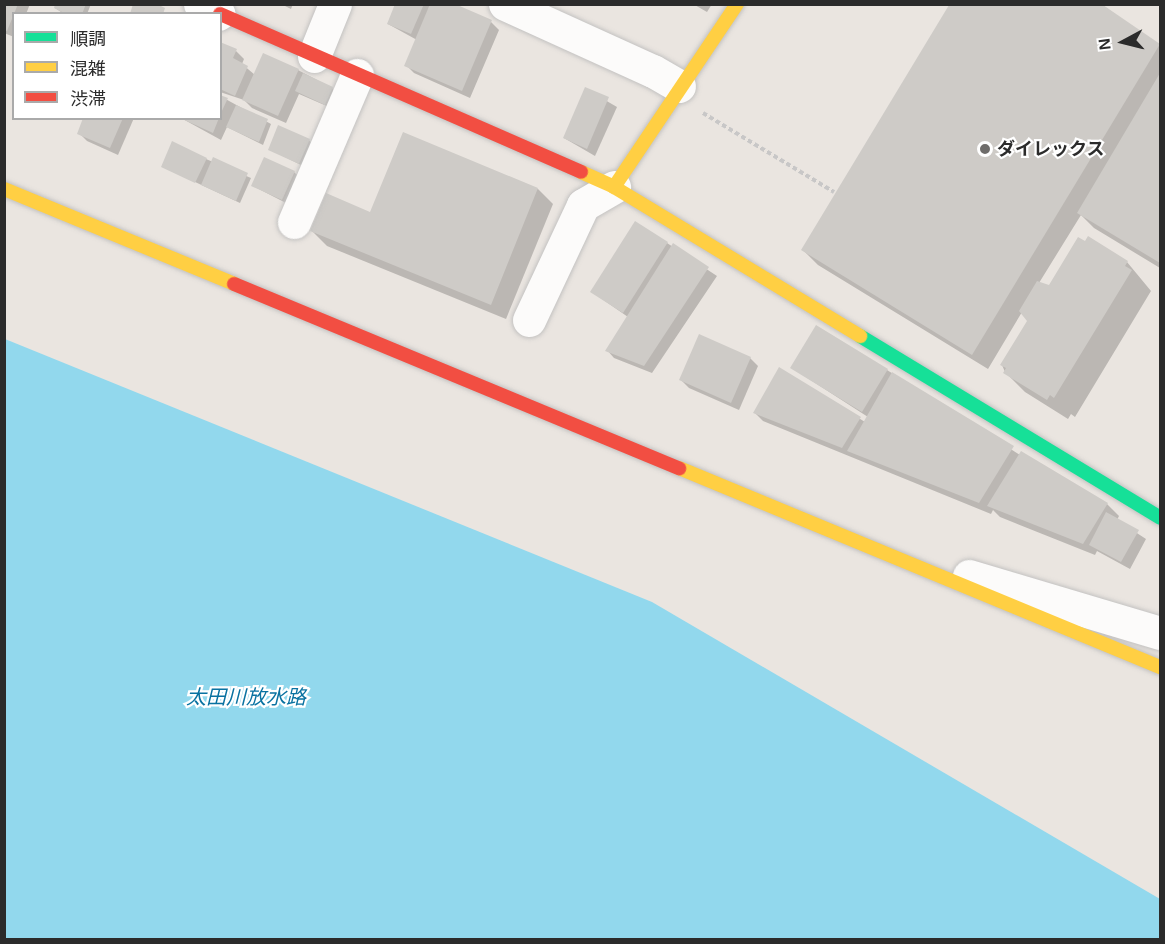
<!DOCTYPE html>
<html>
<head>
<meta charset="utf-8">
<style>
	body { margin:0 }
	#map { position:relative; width:1165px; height:944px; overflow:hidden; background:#eae5e0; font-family:Arial,"Noto Sans JP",sans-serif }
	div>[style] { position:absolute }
	.water>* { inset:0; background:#92d8ed }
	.shadow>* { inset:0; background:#0003 }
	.building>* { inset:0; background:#cecbc7 }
	.path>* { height:4px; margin-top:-2px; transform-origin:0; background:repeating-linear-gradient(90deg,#c8c7c7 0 4.5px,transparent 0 7.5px) }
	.roads { filter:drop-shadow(0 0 2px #c3c2c1) drop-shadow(0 0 2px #c3c2c1) }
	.street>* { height:33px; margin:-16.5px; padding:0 16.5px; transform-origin:16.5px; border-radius:16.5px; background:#fcfbfa }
	.fast>* { height:14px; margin:-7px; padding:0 7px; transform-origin:7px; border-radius:7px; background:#16e098 }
	.slow>* { height:14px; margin:-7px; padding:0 7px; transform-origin:7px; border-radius:7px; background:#ffcf43 }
	.jam>* { height:14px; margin:-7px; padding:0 7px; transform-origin:7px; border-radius:7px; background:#f24e42 }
	.dots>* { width:16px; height:16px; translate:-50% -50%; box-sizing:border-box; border:3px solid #fff; border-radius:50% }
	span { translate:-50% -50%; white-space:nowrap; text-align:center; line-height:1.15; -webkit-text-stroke:4.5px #fff; paint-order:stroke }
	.poi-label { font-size:18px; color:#2b2b2b; font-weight:700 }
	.left { translate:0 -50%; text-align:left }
	.water-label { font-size:20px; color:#0972a1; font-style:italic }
	.frame { position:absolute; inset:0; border:6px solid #2b2b2b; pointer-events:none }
	.legend { position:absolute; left:12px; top:12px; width:210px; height:108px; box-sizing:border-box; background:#fff; border:2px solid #aaa; margin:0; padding:8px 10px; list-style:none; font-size:18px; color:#2b2b2b }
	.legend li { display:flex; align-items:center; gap:12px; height:30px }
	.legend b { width:30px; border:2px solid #aaa }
	.north { position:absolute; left:1093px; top:12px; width:60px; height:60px; -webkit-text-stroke:4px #fff; paint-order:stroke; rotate:263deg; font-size:16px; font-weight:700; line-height:24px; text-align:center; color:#2b2b2b }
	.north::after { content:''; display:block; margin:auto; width:21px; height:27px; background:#2b2b2b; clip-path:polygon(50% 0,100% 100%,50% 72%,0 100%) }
</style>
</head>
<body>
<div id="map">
	<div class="water">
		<div style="clip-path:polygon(5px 339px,652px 602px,1160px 899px,1160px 939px,5px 939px)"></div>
	</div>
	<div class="shadow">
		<div style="clip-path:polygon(4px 4px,30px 4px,26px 14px,14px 14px,14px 37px,4px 33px)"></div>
		<div style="clip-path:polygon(57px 4px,91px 4px,87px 14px,64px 14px,55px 8px)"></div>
		<div style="clip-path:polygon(281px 4px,293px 4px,291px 9px)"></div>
		<div style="clip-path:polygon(397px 4px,452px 4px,491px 22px,499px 30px,470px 98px,414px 73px,406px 65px,417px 40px,388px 24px)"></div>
		<div style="clip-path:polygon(693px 4px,712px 4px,707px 12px)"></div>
		<div style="clip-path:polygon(951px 4px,1101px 4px,1160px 47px,1160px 268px,1094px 228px,1081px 215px,1039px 283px,1049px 287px,1127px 262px,1151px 291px,1075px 417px,1071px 414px,1068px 419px,1025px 392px,1005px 372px,1002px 365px,1029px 321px,1022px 312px,988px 369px,818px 265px,803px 250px)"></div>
		<div style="clip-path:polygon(220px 43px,236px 51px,244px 59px,242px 64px,255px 75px,298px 70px,332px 88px,336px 92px,329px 107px,299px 94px,286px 123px,252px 108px,244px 100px,220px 92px)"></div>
		<div style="clip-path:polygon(586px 89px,617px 107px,595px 156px,564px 138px)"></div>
		<div style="clip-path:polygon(220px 96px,271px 124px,263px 145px,227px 127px,221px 140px,181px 118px,220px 118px)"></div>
		<div style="clip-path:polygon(85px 118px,134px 118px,118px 155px,87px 141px,79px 133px)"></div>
		<div style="clip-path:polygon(309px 140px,312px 144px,303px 166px,269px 149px)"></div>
		<div style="clip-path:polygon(206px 159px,251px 178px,240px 203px,163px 167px)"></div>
		<div style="clip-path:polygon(294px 172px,298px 176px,286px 203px,253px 186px)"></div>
		<div style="clip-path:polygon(538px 189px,553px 204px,506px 319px,327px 246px,312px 231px)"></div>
		<div style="clip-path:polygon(667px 243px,717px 276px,652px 373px,614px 358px,607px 350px,628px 317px,592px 292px)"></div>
		<div style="clip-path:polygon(750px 358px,758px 366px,739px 410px,689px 388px,681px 380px)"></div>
		<div style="clip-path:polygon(792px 368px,887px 370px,1020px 455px,1107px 504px,1119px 516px,1117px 520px,1146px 539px,1130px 569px,1097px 551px,1095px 555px,1000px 517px,993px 510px,991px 514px,763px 421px,755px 413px,780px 369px,865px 422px,868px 417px)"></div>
	</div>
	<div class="building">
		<div style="clip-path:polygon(4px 4px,18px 4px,7px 31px,4px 30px)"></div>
		<div style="clip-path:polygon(55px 4px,86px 4px,82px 14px,66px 14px,54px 8px)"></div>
		<div style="clip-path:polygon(133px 4px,157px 4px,165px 8px,163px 14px,130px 14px)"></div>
		<div style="clip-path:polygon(395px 4px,424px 4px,411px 34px,387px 24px)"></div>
		<div style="clip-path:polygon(430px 4px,455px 4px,492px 20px,462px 91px,404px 66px)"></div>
		<div style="clip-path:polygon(949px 5px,1103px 5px,1160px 44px,972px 355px,801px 250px)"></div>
		<div style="clip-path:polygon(220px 42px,237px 49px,233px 58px,248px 66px,235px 96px,220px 89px)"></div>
		<div style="clip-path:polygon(263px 53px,299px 69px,278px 116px,242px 100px)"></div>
		<div style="clip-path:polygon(303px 73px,333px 87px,325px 105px,295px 91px)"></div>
		<div style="clip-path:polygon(1160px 73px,1160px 263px,1077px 213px)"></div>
		<div style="clip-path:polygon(585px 87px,609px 97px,587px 149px,563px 138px)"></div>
		<div style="clip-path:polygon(220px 95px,228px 98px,220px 115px)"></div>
		<div style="clip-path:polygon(236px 105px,268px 119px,259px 142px,226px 127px)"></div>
		<div style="clip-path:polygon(83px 118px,123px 118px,110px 148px,77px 134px)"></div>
		<div style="clip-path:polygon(180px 118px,219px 118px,213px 133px)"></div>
		<div style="clip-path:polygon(278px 125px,310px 139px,299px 164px,268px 150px)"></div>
		<div style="clip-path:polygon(403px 132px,538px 188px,491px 305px,310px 231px,326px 193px,370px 212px)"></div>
		<div style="clip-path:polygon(172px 141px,207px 158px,195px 183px,161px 167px)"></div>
		<div style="clip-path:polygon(213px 157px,248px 173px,236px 201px,201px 185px)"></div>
		<div style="clip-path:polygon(264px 157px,295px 171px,282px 200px,251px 186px)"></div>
		<div style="clip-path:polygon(635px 221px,668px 242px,623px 313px,590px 292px)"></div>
		<div style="clip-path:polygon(1088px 236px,1128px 261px,1125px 266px,1132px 270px,1054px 398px,1050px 395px,1047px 400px,1003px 373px,1006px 368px,1000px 365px,1027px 321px,1019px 311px,1037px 281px,1049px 285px,1078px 237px,1085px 241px)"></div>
		<div style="clip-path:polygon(673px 243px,709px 267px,644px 366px,605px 351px)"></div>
		<div style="clip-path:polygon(816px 325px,888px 369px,862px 412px,790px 368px)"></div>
		<div style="clip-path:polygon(699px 334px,751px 357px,731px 403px,679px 380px)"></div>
		<div style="clip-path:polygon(779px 367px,861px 417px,842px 448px,753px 413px)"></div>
		<div style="clip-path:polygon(892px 372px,1014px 446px,979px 503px,847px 451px)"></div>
		<div style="clip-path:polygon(1021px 451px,1108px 503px,1083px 544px,987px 506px)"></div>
		<div style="clip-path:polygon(1106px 512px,1139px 530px,1121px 562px,1089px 545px)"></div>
	</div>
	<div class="path">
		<div style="left:703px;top:113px;width:153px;rotate:31.1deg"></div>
	</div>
	<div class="roads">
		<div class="street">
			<div style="left:200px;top:4px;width:21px;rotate:28deg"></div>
			<div style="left:505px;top:4px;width:162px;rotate:24.4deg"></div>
			<div style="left:653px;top:71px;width:30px;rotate:30deg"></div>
			<div style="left:314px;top:56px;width:56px;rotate:-68deg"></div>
			<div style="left:294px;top:222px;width:160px;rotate:-66.8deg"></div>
			<div style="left:529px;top:320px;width:127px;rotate:-64.8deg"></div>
			<div style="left:583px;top:205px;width:36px;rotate:-30deg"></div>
			<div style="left:969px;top:576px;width:199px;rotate:16.6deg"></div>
		</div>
		<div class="fast">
			<div style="left:860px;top:336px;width:351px;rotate:31.2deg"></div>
		</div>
		<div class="slow">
			<div style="left:581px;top:172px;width:36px;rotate:24deg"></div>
			<div style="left:614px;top:187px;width:288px;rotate:31.2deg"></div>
			<div style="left:614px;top:187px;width:220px;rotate:-56.1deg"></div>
			<div style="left:4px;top:189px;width:249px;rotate:22.4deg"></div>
			<div style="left:679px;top:468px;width:521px;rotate:22.48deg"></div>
		</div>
		<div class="jam">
			<div style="left:220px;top:14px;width:394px;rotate:23.6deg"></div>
			<div style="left:234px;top:284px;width:482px;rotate:22.5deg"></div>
		</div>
	</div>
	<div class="dots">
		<div style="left:985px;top:149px;background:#6e6c6a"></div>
	</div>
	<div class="poi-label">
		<span class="left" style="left:997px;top:149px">ダイレックス</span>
	</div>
	<div class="water-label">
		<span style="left:246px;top:697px">太田川放水路</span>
	</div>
	<div class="frame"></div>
	<ul class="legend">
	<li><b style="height:8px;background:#16e098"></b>順調</li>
	<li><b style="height:8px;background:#ffcf43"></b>混雑</li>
	<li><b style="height:8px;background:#f24e42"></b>渋滞</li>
	</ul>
	<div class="north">N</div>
</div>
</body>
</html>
